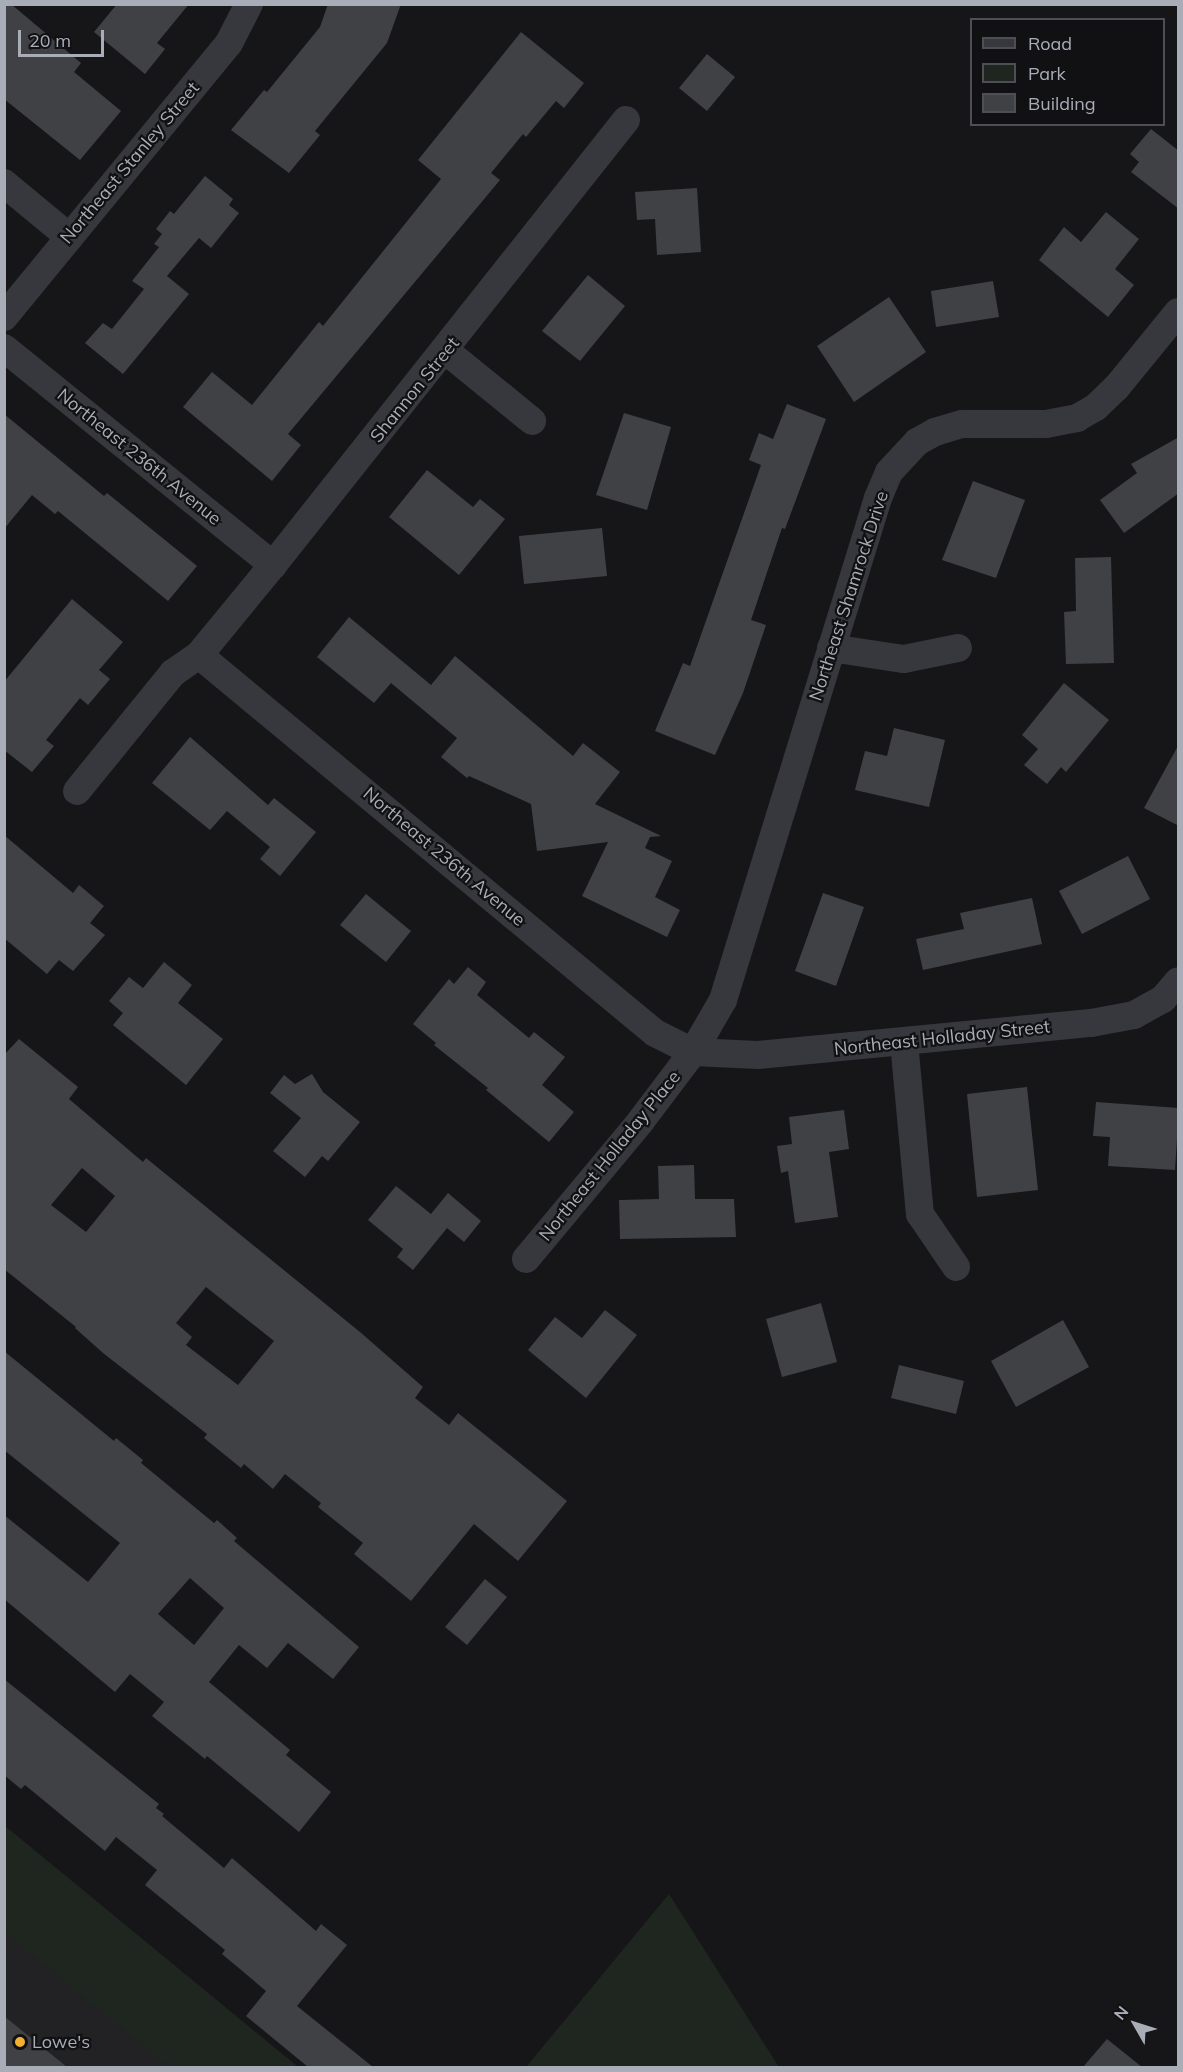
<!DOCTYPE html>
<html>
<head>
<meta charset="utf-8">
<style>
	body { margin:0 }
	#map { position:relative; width:1183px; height:2072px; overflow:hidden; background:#161618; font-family:Mulish,sans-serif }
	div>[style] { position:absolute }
	.built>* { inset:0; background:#222225 }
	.green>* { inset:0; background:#1e261f }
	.building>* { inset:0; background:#404145 }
	.minor>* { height:28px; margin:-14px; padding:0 14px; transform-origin:14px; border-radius:14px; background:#37383d }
	.dots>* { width:16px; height:16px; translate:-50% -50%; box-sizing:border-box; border:3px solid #111113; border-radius:50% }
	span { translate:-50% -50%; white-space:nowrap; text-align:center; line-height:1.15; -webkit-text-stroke:4.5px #111113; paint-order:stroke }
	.street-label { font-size:18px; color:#a8adb8 }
	.poi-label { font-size:18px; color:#a8adb8 }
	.left { translate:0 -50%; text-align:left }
	.frame { position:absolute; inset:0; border:6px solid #a8adb8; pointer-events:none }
	.legend { position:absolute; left:970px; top:18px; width:195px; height:108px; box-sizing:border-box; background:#111113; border:2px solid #4d4f55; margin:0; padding:8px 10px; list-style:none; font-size:18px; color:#a8adb8 }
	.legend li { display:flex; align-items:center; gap:12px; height:30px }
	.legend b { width:30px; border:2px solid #4d4f55 }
	.north { position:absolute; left:1105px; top:1994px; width:60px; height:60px; -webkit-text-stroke:4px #111113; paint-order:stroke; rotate:309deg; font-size:16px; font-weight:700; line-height:24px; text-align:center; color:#a8adb8 }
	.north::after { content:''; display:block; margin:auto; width:21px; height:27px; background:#a8adb8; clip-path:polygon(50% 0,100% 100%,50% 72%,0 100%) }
	.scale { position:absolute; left:18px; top:30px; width:86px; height:27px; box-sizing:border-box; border:3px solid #a8adb8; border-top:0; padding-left:8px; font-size:18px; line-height:21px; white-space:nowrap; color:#a8adb8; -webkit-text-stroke:4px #111113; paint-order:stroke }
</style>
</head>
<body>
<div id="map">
	<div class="built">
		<div style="clip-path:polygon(5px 1826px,298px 2067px,5px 2067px)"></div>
	</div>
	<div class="green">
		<div style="clip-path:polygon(5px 1826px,298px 2067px,169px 2067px,5px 1933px)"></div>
		<div style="clip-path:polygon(669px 1894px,779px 2067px,526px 2067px)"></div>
	</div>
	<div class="building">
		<div style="clip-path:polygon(4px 4px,11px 4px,81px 63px,74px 72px,121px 111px,80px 160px,4px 99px)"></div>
		<div style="clip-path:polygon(117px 4px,189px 4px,157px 43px,165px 49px,145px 74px,94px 32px)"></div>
		<div style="clip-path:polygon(328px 4px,401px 4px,387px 43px,315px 131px,320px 135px,289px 173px,231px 130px,264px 90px,267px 92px,320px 27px)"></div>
		<div style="clip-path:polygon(521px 32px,584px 83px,564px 108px,556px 101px,526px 137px,523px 134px,491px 173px,500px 180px,288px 434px,301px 445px,272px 481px,183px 407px,212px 372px,252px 405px,319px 322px,323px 326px,441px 179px,418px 160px)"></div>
		<div style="clip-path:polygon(707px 54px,735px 77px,707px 111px,679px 88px)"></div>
		<div style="clip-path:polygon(1151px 129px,1179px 151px,1179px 209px,1131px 172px,1139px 162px,1130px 154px)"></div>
		<div style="clip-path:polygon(205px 176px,233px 199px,229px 205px,239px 213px,211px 248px,199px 238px,167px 276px,189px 294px,123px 374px,85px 343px,103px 323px,112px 329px,144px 289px,132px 281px,159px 247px,154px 244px,162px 234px,156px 229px,170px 211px,174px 214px)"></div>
		<div style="clip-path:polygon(697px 188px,701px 252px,657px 255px,655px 219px,637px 220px,635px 192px)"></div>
		<div style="clip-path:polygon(1106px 212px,1139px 239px,1115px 269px,1134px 285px,1108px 317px,1039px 260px,1064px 227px,1081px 242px)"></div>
		<div style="clip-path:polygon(588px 275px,625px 306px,580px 361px,542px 331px)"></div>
		<div style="clip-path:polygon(993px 281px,999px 317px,936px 327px,931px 291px)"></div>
		<div style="clip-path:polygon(889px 297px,926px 352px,854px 402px,817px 346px)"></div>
		<div style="clip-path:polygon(787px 404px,826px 419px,785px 529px,782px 528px,751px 620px,766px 625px,743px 693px,715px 755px,655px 731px,683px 663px,690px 666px,761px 465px,749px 460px,759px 433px,773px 439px)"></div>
		<div style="clip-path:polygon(624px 413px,671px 427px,647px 510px,596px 495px)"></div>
		<div style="clip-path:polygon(4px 414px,104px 496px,107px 493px,197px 566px,168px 601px,58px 511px,55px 514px,32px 495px,4px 529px)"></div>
		<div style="clip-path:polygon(1179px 437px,1179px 493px,1124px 533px,1100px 500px,1137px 473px,1131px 464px)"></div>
		<div style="clip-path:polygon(427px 470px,473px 507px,480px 499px,505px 519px,459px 575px,389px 517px)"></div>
		<div style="clip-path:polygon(973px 481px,1025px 500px,996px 578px,942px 560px)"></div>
		<div style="clip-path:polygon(602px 528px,607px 576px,524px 584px,519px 536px)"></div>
		<div style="clip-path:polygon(1111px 557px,1114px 663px,1066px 664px,1064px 612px,1076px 611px,1075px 558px)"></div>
		<div style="clip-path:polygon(72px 599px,123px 642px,99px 670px,110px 679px,88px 705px,80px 698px,46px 740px,54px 746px,32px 772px,4px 750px,4px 682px)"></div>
		<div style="clip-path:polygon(349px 617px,431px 685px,455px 656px,573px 756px,583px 743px,620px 772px,595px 804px,661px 836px,650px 837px,645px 848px,672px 861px,655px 897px,680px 910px,667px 937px,582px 896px,608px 842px,537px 851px,531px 804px,469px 776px,467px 778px,441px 757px,457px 738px,391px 683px,374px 703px,317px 657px)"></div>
		<div style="clip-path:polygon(1064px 683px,1109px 720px,1066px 772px,1061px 767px,1047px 784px,1024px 765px,1038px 749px,1022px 735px)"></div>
		<div style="clip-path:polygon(894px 728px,945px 740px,929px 807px,855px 790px,865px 751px,887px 756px)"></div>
		<div style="clip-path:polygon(190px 737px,268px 805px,274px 798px,316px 832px,280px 876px,260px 859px,270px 847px,227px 811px,210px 830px,152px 783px)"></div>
		<div style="clip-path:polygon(1179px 744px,1179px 826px,1144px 808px)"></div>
		<div style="clip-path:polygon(4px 835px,73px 893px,79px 885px,104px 906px,90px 923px,105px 935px,73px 971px,59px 960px,47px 974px,4px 938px)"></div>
		<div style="clip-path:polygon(1128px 856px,1150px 899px,1082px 934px,1059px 891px)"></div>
		<div style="clip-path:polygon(823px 893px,864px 907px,836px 986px,795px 971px)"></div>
		<div style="clip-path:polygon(366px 894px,411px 931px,386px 962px,340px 925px)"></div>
		<div style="clip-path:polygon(1032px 898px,1042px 944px,923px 970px,916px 939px,964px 929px,960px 913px)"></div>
		<div style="clip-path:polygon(164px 962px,192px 985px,178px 1003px,223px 1039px,186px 1085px,113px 1025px,123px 1013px,109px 1001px,129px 977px,143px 988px)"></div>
		<div style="clip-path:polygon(468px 967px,486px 982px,477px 995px,529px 1038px,534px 1032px,565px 1057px,542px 1085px,574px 1112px,549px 1142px,486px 1090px,488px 1088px,434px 1045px,436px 1043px,413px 1024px,449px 979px,454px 984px)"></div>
		<div style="clip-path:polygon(evenodd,19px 1039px,78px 1087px,69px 1099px,143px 1162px,146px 1158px,360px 1332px,423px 1387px,415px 1398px,449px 1425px,458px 1413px,567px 1501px,518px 1561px,474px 1524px,411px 1601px,354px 1554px,363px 1543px,318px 1507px,321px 1503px,285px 1474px,273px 1489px,244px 1464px,241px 1468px,204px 1438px,207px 1434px,103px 1353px,75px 1328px,76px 1327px,4px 1269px,4px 1055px,19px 1039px,82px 1168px,115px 1196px,86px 1232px,51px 1205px,82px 1168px,19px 1039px,206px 1287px,274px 1341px,238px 1385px,186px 1345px,192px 1337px,176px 1323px,206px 1287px)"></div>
		<div style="clip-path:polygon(312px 1074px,323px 1092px,360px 1122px,328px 1161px,322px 1156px,305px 1177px,273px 1151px,301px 1118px,270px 1093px,284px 1075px,295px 1084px)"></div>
		<div style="clip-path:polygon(1027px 1087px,1038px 1190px,977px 1197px,967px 1094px)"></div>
		<div style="clip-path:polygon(1096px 1102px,1179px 1108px,1175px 1170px,1108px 1166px,1110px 1137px,1093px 1136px)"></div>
		<div style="clip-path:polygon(844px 1110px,849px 1149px,829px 1152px,838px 1217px,795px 1223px,788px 1171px,781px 1173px,777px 1146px,792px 1144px,789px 1117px)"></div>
		<div style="clip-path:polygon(694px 1165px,695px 1199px,734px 1199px,736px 1237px,620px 1239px,619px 1200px,659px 1199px,658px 1166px)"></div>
		<div style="clip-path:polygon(396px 1186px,431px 1214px,448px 1193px,481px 1221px,464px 1242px,447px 1228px,413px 1270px,397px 1257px,403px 1249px,368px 1220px)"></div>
		<div style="clip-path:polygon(821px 1303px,837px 1362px,782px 1377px,766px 1319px)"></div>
		<div style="clip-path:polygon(605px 1310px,637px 1335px,586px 1398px,528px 1350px,555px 1317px,582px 1338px)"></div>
		<div style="clip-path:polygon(1063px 1320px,1089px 1367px,1016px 1407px,991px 1361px)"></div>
		<div style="clip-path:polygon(evenodd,4px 1351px,114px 1441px,116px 1438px,143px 1460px,141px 1463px,214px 1523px,217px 1520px,237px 1538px,234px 1541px,359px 1647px,333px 1679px,288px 1643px,267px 1668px,239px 1645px,209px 1682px,290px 1750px,286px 1755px,331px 1792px,299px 1832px,207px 1756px,205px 1759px,152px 1716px,164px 1702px,130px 1674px,115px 1692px,4px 1599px,4px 1515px,88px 1582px,120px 1543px,4px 1450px,4px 1351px,190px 1578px,224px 1608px,194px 1645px,158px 1614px,190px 1578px)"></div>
		<div style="clip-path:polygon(899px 1365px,964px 1381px,956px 1414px,891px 1398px)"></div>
		<div style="clip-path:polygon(485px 1579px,507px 1597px,467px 1645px,445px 1627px)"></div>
		<div style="clip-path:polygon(4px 1679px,159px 1804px,156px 1808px,164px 1814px,162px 1816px,224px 1868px,232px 1858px,316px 1931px,321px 1924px,347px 1945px,297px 2006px,373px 2067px,308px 2067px,246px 2016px,266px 1991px,222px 1954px,225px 1950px,145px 1885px,157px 1870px,116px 1837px,105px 1851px,25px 1785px,21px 1789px,4px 1775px)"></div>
		<div style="clip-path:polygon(4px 2016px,67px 2067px,4px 2067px)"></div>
		<div style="clip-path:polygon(1107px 2039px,1142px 2067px,1083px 2067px)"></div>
	</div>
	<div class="minor">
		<div style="left:4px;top:183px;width:85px;rotate:39.7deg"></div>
		<div style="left:4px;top:317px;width:355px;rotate:-50.6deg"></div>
		<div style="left:229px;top:43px;width:44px;rotate:-62.9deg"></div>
		<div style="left:4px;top:348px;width:346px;rotate:38.9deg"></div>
		<div style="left:446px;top:351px;width:111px;rotate:39.1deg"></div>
		<div style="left:831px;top:648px;width:74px;rotate:8.6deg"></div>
		<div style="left:904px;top:659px;width:55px;rotate:-11.5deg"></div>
		<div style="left:199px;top:655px;width:592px;rotate:39.66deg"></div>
		<div style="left:655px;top:1033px;width:42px;rotate:26.6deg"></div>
		<div style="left:693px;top:1052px;width:65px;rotate:2.6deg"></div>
		<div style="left:758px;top:1055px;width:335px;rotate:-5.5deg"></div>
		<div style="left:1091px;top:1023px;width:44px;rotate:-10.5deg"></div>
		<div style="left:1134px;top:1015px;width:33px;rotate:-29deg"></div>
		<div style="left:1163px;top:999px;width:23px;rotate:-50deg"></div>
		<div style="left:77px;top:791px;width:152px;rotate:-50.9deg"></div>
		<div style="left:173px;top:673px;width:32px;rotate:-35deg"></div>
		<div style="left:199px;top:655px;width:117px;rotate:-50.6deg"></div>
		<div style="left:273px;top:565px;width:568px;rotate:-51.58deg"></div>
		<div style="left:904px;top:1042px;width:173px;rotate:84.7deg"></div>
		<div style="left:920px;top:1214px;width:64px;rotate:55.8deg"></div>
		<div style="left:526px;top:1259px;width:178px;rotate:-50.2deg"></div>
		<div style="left:640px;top:1122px;width:88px;rotate:-52.9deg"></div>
		<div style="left:693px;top:1052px;width:60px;rotate:-60deg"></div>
		<div style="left:723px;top:1000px;width:525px;rotate:-72.84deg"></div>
		<div style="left:878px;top:498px;width:28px;rotate:-67deg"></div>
		<div style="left:889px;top:472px;width:41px;rotate:-47deg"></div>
		<div style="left:917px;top:442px;width:21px;rotate:-29deg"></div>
		<div style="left:935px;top:432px;width:28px;rotate:-17deg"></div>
		<div style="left:962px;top:424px;width:84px"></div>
		<div style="left:1046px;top:424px;width:32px;rotate:-11deg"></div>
		<div style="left:1077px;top:418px;width:22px;rotate:-30deg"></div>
		<div style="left:1096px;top:407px;width:28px;rotate:-44deg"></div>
		<div style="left:1116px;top:388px;width:98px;rotate:-50.8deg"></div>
	</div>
	<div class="dots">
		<div style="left:20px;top:2042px;background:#f2b134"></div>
	</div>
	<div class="street-label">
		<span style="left:130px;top:163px;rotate:-50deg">Northeast Stanley Street</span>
		<span style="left:415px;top:390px;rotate:-51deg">Shannon Street</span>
		<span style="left:139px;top:457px;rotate:39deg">Northeast 236th Avenue</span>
		<span style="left:849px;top:596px;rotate:-72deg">Northeast Shamrock Drive</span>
		<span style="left:444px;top:857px;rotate:40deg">Northeast 236th Avenue</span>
		<span style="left:942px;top:1038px;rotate:-6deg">Northeast Holladay Street</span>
		<span style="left:610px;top:1156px;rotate:-51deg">Northeast Holladay Place</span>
	</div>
	<div class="poi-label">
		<span class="left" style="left:32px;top:2042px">Lowe's</span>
	</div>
	<div class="frame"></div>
	<ul class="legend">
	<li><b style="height:8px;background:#37383d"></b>Road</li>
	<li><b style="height:16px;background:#1e261f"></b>Park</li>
	<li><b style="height:16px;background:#404145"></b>Building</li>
	</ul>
	<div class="north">N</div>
	<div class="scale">20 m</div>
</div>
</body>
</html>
